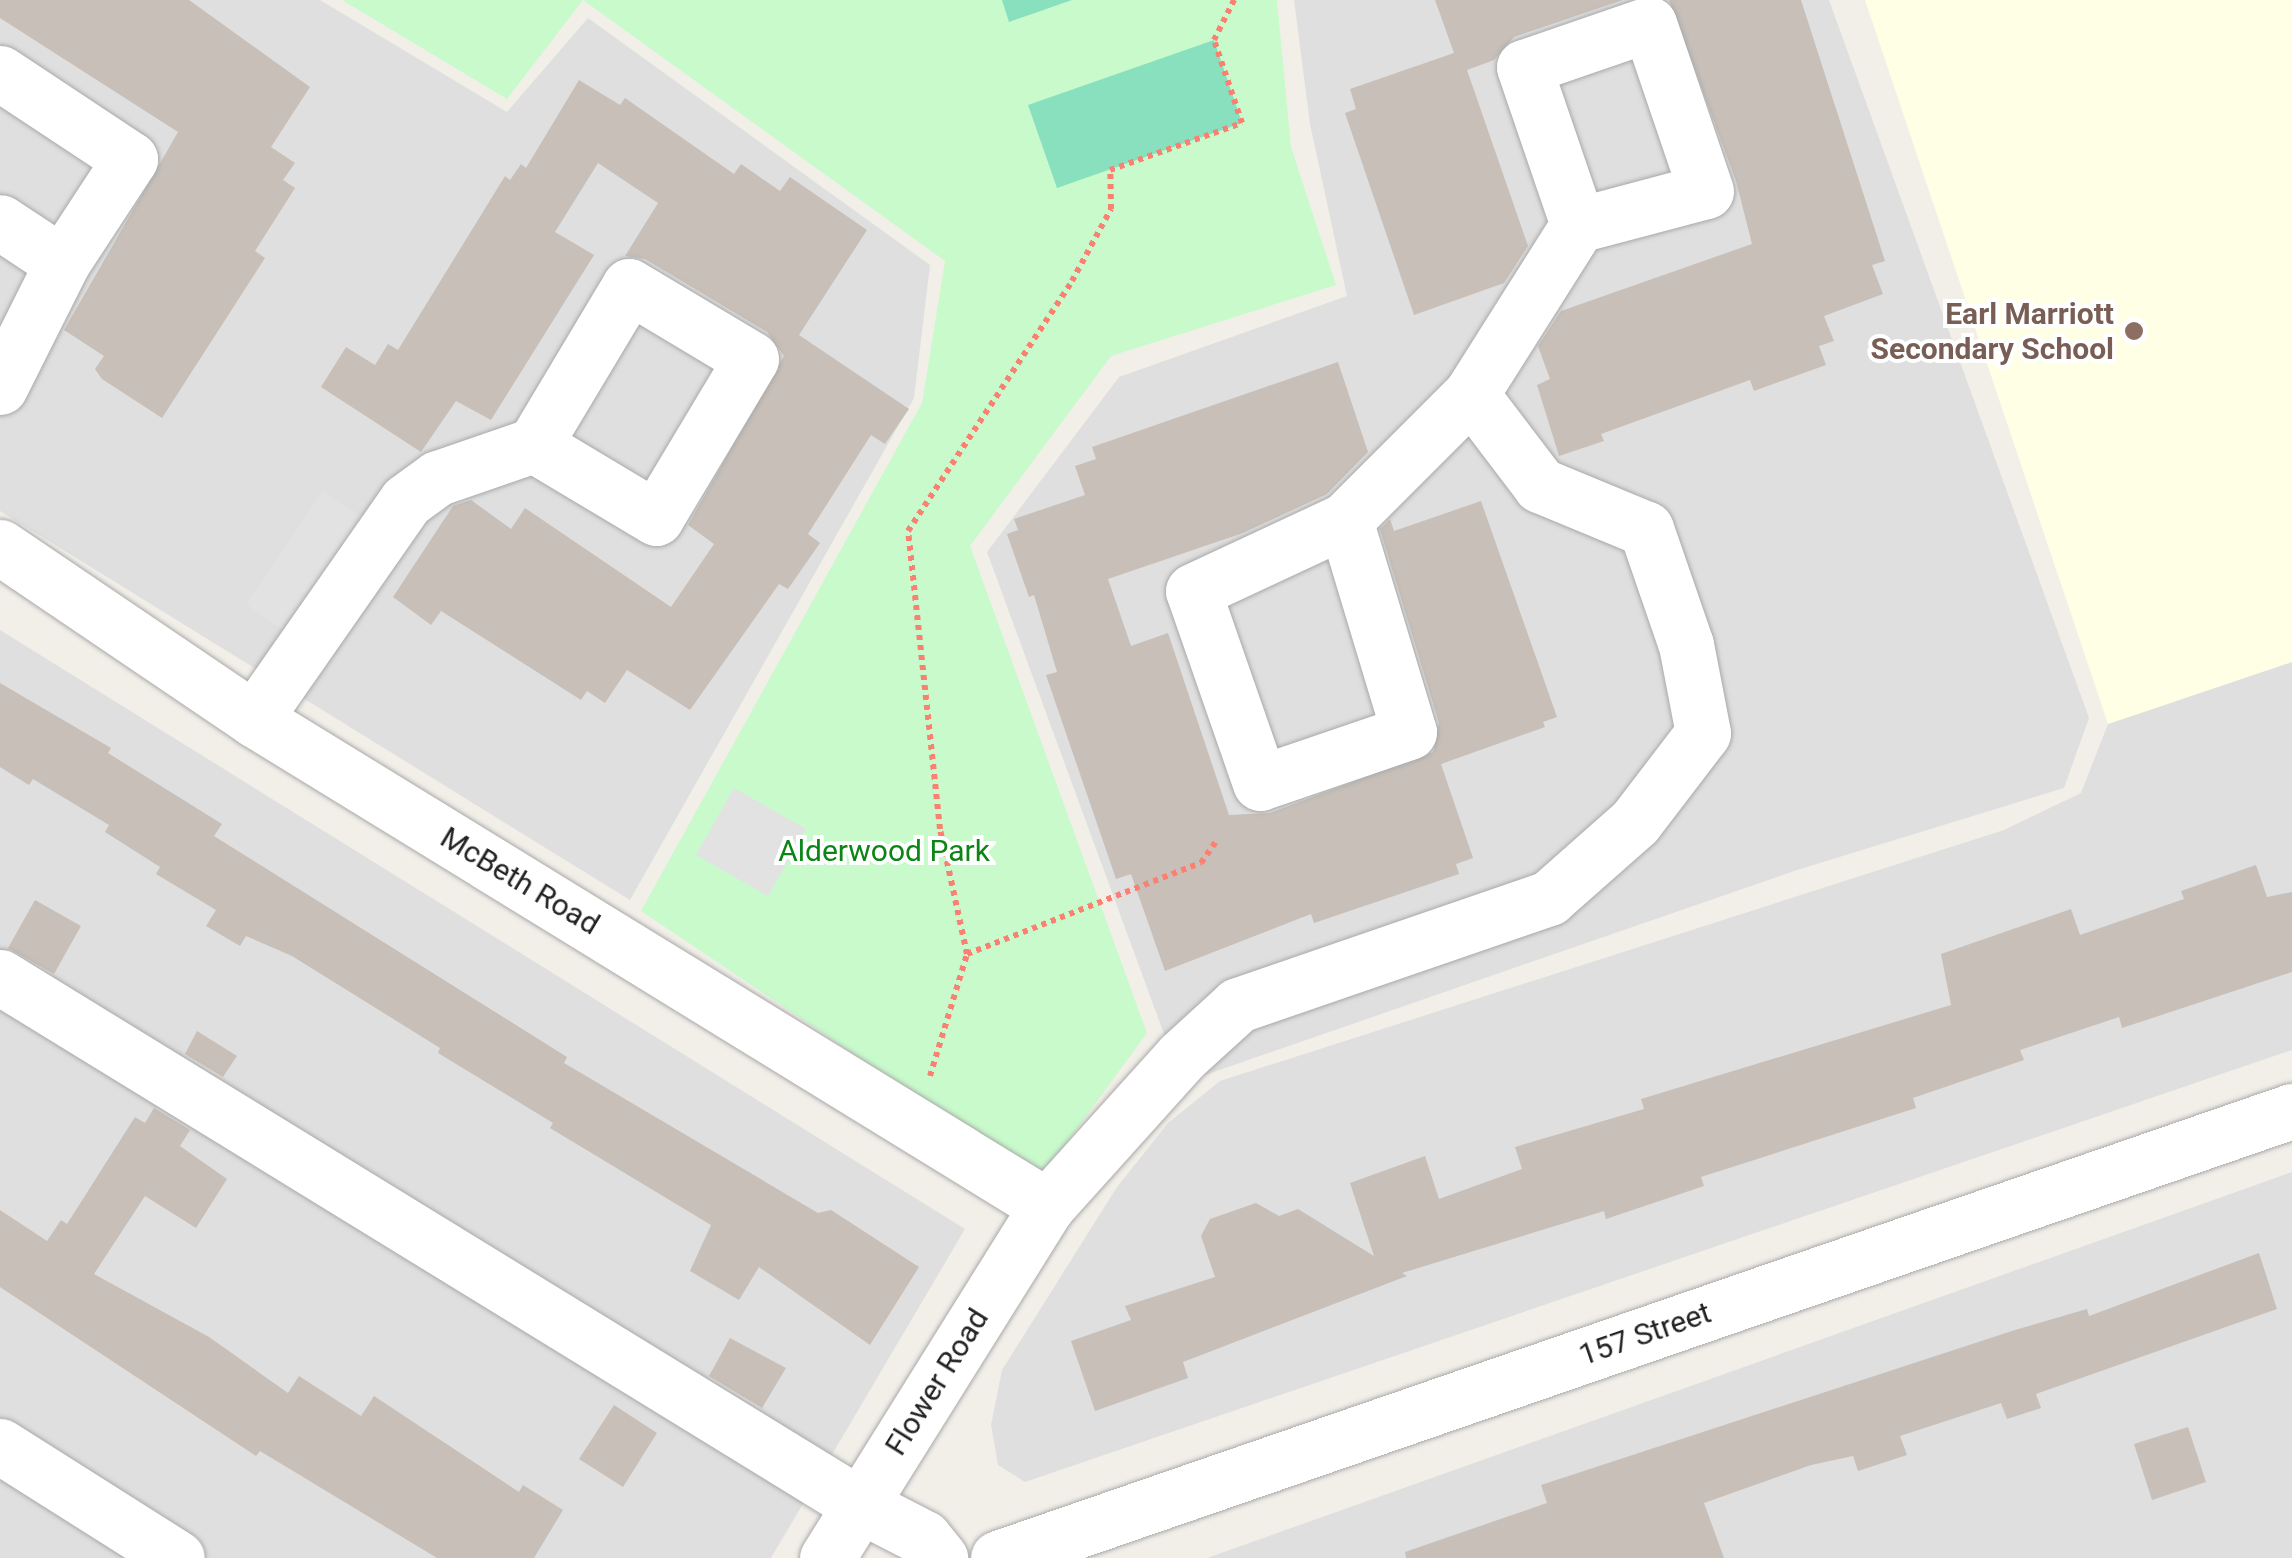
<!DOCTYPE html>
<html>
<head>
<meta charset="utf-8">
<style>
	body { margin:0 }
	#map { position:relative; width:2292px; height:1558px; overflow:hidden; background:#f2efe9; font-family:Roboto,sans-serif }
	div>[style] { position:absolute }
	.residential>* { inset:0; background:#e0dfdf }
	.education>* { inset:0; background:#ffffe5 }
	.park>* { inset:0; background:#c8facc }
	.pitch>* { inset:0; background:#88e0be }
	.parking>* { inset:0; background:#e2e2e2 }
	.building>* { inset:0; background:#c7bfb8 }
	.path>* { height:6px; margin-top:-3px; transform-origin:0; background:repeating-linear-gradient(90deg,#fa8072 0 5px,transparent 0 10px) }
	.roads { filter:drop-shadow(0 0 2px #a9a9a9) drop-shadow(0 0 2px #a9a9a9) }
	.minor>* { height:55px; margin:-27.5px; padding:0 27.5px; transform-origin:27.5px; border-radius:27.5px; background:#fff }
	.dots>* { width:28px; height:28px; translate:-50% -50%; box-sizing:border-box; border:5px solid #fff; border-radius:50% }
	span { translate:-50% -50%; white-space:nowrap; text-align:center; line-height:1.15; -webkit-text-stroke:8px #fff; paint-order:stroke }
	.education-label { font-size:30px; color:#785e54; font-weight:700 }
	.right { translate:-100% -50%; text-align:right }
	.park-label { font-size:30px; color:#0c8416 }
	.street-label { font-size:30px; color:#222 }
</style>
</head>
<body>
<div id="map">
	<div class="residential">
		<div style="clip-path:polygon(0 0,320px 0,507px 112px,588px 18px,930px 265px,914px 398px,630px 900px,0 511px)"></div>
		<div style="clip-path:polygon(1294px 0,1829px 0,2089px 718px,2064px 788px,1797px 870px,1182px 1083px,987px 552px,1119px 377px,1347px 296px,1310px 124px)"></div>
		<div style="clip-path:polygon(0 630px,965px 1229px,771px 1558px,0 1558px)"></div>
		<div style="clip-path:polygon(2292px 662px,2292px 1050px,1025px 1482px,998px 1465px,991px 1425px,1002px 1370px,1117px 1187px,1168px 1123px,1220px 1081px,2004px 830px,2081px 793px,2108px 724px)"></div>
		<div style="clip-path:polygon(2292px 1172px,2292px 1558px,1207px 1558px)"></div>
	</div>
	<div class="education">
		<div style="clip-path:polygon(1865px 0,2292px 0,2292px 662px,2108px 724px)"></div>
	</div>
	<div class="park">
		<div style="clip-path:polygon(342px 0,1277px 0,1291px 147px,1336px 285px,1111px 356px,970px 546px,1147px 1033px,1040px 1179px,641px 911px,922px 403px,945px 261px,583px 0,507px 99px)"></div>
	</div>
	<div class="pitch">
		<div style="clip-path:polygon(1002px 0,1072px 0,1009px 22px)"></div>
		<div style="clip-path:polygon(1214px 40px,1242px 123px,1057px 188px,1028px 105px)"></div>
	</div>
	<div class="parking">
		<div style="clip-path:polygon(323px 491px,369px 522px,291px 635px,246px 604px)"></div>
		<div style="clip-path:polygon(734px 788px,806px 829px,768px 896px,696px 855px)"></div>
	</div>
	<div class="building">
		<div style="clip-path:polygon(0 0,189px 0,310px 87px,271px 147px,295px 163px,283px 180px,295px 188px,255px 251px,265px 258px,162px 418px,102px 379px,95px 369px,104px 356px,64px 330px,178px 132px,0 18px)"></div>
		<div style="clip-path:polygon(1435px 0,1623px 0,1514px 37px,1494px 60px,1467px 70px,1528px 246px,1504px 283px,1414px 315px,1345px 113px,1356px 109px,1350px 89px,1454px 53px)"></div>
		<div style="clip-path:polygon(1669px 0,1801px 0,1885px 261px,1872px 265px,1883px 294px,1824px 316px,1834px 341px,1819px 346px,1826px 365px,1754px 391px,1750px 380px,1601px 434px,1604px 441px,1559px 456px,1537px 385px,1550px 379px,1538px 346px,1561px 311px,1752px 244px,1736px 181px)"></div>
		<div style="clip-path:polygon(579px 80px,620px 105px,625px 98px,734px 174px,741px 164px,780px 191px,790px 177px,867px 230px,799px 335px,909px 409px,885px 444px,871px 435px,808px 534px,820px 543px,788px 589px,779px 584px,690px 710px,627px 670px,605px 703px,587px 691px,581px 700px,441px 611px,431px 625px,393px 597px,453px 506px,471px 500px,511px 529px,525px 508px,671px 607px,714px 544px,688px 525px,784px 356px,767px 332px,645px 259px,625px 256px,658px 203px,598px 163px,555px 232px,594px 255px,491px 420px,456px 401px,421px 452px,321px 387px,346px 347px,375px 365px,388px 344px,398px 350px,505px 176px,510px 180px,521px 164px,526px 168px)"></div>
		<div style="clip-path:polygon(1338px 362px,1368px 452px,1327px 494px,1243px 533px,1108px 579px,1131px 646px,1168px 633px,1229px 815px,1270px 813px,1433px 752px,1439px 723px,1380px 529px,1390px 519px,1394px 531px,1481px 501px,1557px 717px,1543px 722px,1545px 727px,1441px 764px,1473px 858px,1456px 864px,1459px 874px,1314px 923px,1311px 914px,1165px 971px,1131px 874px,1116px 879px,1046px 675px,1057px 672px,1034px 595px,1029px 597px,1007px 534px,1018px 530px,1014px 519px,1085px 495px,1075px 466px,1096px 459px,1092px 447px)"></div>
		<div style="clip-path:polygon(0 683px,111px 748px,108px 753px,222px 824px,214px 836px,567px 1057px,564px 1063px,818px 1213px,831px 1210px,919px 1267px,870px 1345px,759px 1267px,739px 1300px,690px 1271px,711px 1225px,550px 1128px,553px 1123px,438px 1053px,440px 1048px,292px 956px,246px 936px,240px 946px,206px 926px,216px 910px,156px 874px,160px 867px,105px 832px,109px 825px,33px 779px,29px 785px,0 767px)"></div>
		<div style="clip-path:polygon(2256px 865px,2267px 897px,2292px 892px,2292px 972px,2122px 1028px,2119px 1017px,2020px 1050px,2024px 1060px,1913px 1098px,1916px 1108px,1701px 1177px,1704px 1186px,1606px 1219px,1604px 1211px,1402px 1273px,1407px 1276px,1183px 1362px,1188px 1378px,1095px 1411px,1071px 1341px,1131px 1320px,1125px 1306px,1215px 1277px,1201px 1236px,1210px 1219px,1256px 1203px,1279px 1216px,1298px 1209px,1374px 1256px,1350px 1183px,1425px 1156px,1439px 1199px,1522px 1169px,1515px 1147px,1644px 1109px,1641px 1099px,1951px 1005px,1941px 954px,2071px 909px,2080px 935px,2184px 899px,2181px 891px)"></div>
		<div style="clip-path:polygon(35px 900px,81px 926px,54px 974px,8px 948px)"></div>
		<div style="clip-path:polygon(197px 1031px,237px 1056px,223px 1077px,185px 1054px)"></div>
		<div style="clip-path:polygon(154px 1108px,190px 1130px,180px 1146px,227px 1179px,196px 1228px,145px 1196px,94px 1274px,209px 1337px,288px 1393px,299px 1376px,361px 1416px,374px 1396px,519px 1492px,523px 1485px,563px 1510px,534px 1558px,437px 1558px,260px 1451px,256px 1456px,0 1287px,0 1210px,47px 1241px,61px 1220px,67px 1224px,135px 1117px,145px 1123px)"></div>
		<div style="clip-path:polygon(2259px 1253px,2277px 1309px,2036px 1394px,2041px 1408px,2007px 1419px,2001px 1403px,1900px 1436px,1907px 1455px,1858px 1471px,1853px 1456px,1811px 1465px,1704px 1503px,1724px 1558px,1406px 1558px,1405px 1552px,1547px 1503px,1541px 1485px,2015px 1330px,2087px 1309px,2089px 1316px)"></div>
		<div style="clip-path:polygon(730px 1338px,786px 1368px,762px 1408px,709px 1376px)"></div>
		<div style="clip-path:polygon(614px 1405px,657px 1433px,623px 1487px,579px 1459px)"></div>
		<div style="clip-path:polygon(2188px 1427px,2206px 1482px,2152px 1500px,2134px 1444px)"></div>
	</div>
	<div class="path">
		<div style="left:967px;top:954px;width:251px;rotate:-21.3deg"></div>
		<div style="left:1201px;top:863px;width:28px;rotate:-55deg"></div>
		<div style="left:930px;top:1076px;width:127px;rotate:-73.1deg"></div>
		<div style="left:967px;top:954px;width:128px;rotate:-102.2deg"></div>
		<div style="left:940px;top:829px;width:300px;rotate:-96.1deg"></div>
		<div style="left:908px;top:531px;width:299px;rotate:-56.7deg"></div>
		<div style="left:1072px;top:281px;width:82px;rotate:-61.6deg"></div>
		<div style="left:1111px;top:209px;width:39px;rotate:-91deg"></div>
		<div style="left:1110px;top:170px;width:140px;rotate:-19.6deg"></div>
		<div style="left:1242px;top:123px;width:88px;rotate:-108.6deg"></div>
		<div style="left:1214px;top:40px;width:45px;rotate:-63.4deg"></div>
	</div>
	<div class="roads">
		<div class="minor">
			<div style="left:0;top:73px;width:156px;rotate:33.5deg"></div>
			<div style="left:130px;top:159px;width:124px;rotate:123.2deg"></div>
			<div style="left:62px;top:263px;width:74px;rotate:-146.5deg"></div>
			<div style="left:0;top:387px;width:139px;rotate:-63.4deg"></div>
			<div style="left:1345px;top:520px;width:221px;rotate:73.2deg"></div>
			<div style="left:1409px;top:732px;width:157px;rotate:161.1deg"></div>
			<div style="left:1260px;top:783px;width:203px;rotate:-109.2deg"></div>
			<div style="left:1193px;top:591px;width:168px;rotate:-25deg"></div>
			<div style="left:1345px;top:520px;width:178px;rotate:-45deg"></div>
			<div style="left:1471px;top:394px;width:200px;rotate:-57.7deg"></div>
			<div style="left:1578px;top:225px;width:132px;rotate:-14.9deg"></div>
			<div style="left:1706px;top:191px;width:176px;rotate:-108.8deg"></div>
			<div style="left:1649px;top:24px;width:132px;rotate:161deg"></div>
			<div style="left:1524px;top:67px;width:167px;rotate:71.1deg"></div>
			<div style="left:0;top:547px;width:307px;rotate:34.1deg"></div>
			<div style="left:254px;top:719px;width:931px;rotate:31.56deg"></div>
			<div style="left:254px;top:719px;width:266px;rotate:-55.1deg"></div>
			<div style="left:406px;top:501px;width:39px;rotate:-36deg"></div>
			<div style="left:438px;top:478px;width:102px;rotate:-19deg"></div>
			<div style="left:534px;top:445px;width:185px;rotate:-59.1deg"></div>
			<div style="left:629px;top:286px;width:142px;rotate:30.9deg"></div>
			<div style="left:751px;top:359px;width:185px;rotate:120.9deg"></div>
			<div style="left:656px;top:518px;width:142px;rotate:-149.1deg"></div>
			<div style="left:0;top:977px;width:1009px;rotate:31.55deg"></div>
			<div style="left:860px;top:1505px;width:72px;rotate:27.3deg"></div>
			<div style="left:924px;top:1538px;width:26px;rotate:51deg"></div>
			<div style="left:0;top:1446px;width:209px;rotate:32.3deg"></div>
			<div style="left:827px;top:1558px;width:415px;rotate:-58deg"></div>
			<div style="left:1047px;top:1206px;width:200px;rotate:-48deg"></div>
			<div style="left:1181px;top:1057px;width:77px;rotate:-42.4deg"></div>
			<div style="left:1238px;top:1005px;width:329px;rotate:-19deg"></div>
			<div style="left:1549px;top:898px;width:115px;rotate:-41.5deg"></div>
			<div style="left:1635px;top:822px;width:112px;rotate:-52.6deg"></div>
			<div style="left:1703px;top:733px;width:90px;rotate:-100.9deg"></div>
			<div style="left:1686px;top:645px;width:123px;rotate:-109deg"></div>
			<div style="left:1646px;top:529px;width:115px;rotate:-157.5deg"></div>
			<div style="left:1540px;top:485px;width:114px;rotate:-127.2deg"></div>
			<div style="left:998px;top:1558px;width:1369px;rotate:-19.06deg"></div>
		</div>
	</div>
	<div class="dots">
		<div style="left:2134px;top:331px;background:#8d6e63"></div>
	</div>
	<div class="education-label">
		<span class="right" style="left:2114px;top:331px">Earl Marriott<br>Secondary School</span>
	</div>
	<div class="park-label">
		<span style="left:884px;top:851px">Alderwood Park</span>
	</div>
	<div class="street-label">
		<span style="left:520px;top:881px;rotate:31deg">McBeth Road</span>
		<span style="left:1645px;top:1334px;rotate:-19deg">157 Street</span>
		<span style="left:937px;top:1382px;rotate:-58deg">Flower Road</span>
	</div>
</div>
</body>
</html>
